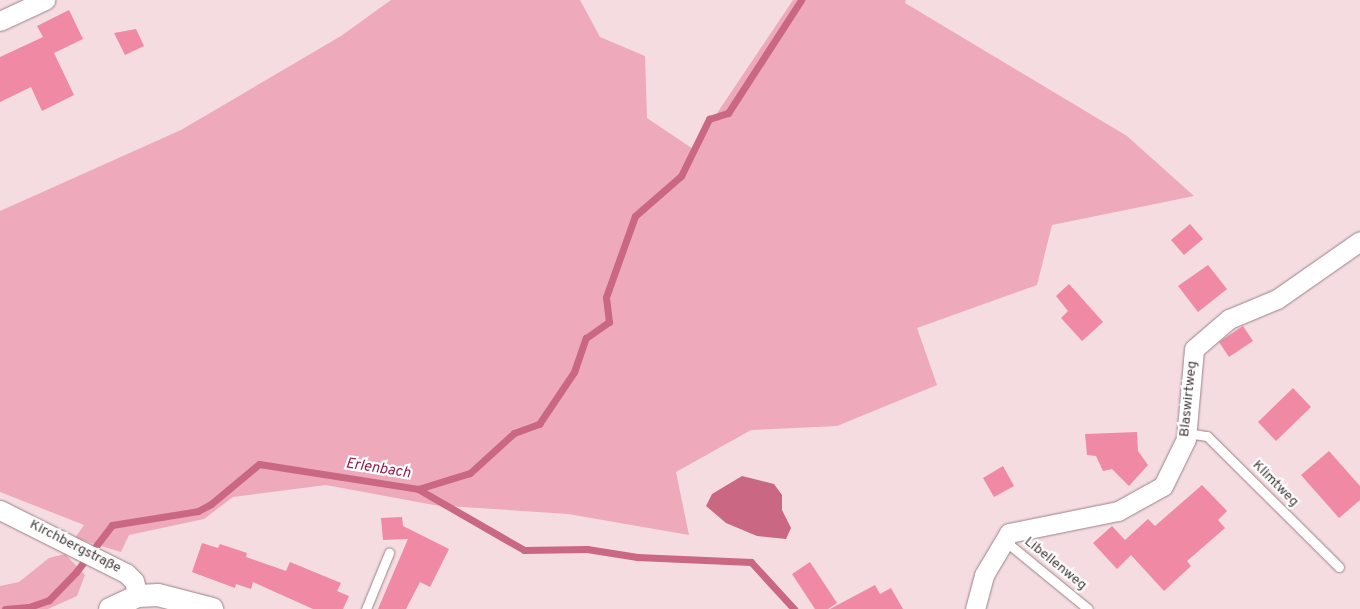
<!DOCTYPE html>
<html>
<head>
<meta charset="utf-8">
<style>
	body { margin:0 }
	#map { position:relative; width:1360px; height:609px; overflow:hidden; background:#f5dce1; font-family:Overpass,sans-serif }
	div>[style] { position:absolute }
	.green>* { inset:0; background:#eea9ba }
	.water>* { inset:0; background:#ca6783 }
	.stream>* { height:7px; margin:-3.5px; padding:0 3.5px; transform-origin:3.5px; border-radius:3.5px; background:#ca6783 }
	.building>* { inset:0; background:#ef89a4 }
	.roads { filter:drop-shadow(0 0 1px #998287) drop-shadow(0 0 1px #998287) }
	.service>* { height:9px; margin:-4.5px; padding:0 4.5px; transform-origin:4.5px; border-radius:4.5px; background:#fff }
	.minor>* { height:19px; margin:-9.5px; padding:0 9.5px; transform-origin:9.5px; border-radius:9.5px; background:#fff }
	.tertiary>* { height:22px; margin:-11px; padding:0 11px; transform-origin:11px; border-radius:11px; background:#fff }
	span { translate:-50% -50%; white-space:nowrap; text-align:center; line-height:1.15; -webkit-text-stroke:4.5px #fff; paint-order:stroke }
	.street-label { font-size:14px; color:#443a3c }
	.water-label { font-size:15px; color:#951d4c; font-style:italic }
</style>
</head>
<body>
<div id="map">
	<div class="green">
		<div style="clip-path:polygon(391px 0,580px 0,600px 37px,645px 56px,647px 118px,693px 149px,793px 0,906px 0,905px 3px,1127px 136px,1194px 196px,1052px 225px,1037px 285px,917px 328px,937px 385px,837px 426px,751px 430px,676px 472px,689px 535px,568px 514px,434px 505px,326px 485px,233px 497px,204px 519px,129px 535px,121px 552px,75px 538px,84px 525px,0 492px,0 211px,181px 130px,341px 36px)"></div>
		<div style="clip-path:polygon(65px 554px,85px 575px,77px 596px,48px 609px,0 609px,0 586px,19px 582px,49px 558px)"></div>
	</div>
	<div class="water">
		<div style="clip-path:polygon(742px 476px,774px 484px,782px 495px,782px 510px,791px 528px,786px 539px,757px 536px,726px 523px,706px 506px,712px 494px)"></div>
	</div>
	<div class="stream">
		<div style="left:418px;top:489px;width:54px;rotate:-17.1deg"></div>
		<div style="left:470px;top:473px;width:59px;rotate:-42.3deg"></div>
		<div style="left:514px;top:433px;width:27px;rotate:-20deg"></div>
		<div style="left:539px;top:424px;width:63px;rotate:-56.1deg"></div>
		<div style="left:574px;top:372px;width:36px;rotate:-71deg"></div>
		<div style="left:586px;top:338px;width:28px;rotate:-35deg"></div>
		<div style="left:609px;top:322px;width:25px;rotate:-97deg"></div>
		<div style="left:606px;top:297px;width:86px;rotate:-70.3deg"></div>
		<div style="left:635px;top:216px;width:61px;rotate:-41deg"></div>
		<div style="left:681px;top:176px;width:64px;rotate:-63.8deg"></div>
		<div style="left:709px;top:119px;width:20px;rotate:-18deg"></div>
		<div style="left:728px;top:113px;width:135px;rotate:-57.1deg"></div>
		<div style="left:5px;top:609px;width:24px;rotate:-5deg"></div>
		<div style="left:29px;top:607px;width:21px;rotate:-19deg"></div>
		<div style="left:49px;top:600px;width:39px;rotate:-46deg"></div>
		<div style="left:76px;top:572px;width:59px;rotate:-52.5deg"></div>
		<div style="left:112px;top:525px;width:87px;rotate:-9.2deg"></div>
		<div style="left:198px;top:511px;width:15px;rotate:-28deg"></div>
		<div style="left:211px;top:504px;width:62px;rotate:-39.8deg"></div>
		<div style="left:259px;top:464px;width:161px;rotate:8.9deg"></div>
		<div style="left:418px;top:489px;width:122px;rotate:29.9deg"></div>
		<div style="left:524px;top:550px;width:63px;rotate:-0.9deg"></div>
		<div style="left:587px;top:549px;width:51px;rotate:9.1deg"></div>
		<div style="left:637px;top:557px;width:114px;rotate:2.5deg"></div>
		<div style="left:751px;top:562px;width:64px;rotate:47.5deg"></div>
	</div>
	<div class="building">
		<div style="clip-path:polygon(69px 10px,83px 39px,54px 53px,74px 95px,42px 111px,31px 87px,0 102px,0 57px,43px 37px,37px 26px)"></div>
		<div style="clip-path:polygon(136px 29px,144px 46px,125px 55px,114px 33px)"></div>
		<div style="clip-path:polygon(1190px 224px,1203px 239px,1184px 255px,1171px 240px)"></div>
		<div style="clip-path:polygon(1208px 265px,1227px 289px,1198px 312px,1178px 286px)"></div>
		<div style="clip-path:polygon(1069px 284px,1103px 322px,1082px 341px,1061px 318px,1068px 311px,1056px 296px)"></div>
		<div style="clip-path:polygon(1243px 326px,1253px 341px,1229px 357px,1219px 342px)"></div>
		<div style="clip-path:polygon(1293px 388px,1311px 407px,1276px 441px,1258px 422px)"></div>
		<div style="clip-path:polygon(1137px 432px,1138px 451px,1148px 465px,1129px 486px,1112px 469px,1103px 471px,1096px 456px,1087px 455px,1085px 434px)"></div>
		<div style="clip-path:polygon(1329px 451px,1360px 486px,1360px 500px,1339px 518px,1301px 475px)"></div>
		<div style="clip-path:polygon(1003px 466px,1014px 486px,994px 497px,983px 478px)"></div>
		<div style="clip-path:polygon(1202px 485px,1227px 511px,1218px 520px,1225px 528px,1187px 561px,1191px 566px,1164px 591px,1131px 555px,1117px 569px,1093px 543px,1112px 526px,1125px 540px,1148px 519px,1155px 526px)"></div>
		<div style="clip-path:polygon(402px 517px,403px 526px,449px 549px,430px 587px,420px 582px,406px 609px,378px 609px,408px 539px,383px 540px,381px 518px)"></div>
		<div style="clip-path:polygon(202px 543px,218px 548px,220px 544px,247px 553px,246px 557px,286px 571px,290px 562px,341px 583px,337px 591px,349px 596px,343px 609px,313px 609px,253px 582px,251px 589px,236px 584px,235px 588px,192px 572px)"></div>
		<div style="clip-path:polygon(810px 562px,837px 603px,828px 609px,815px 609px,792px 574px)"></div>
		<div style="clip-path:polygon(875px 585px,880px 594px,891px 588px,903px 609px,830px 609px)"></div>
	</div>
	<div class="roads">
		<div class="service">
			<div style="left:1187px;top:433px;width:20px;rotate:9deg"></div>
			<div style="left:1207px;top:436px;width:186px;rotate:44.8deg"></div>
			<div style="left:1005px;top:541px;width:107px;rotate:39.3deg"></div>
			<div style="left:366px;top:609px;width:61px;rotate:-67.7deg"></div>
		</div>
		<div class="minor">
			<div style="left:0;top:21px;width:50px;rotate:-25deg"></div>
			<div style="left:0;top:510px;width:141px;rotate:26.6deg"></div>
			<div style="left:126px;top:573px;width:11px;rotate:45deg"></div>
			<div style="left:134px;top:581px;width:16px;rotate:75deg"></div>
			<div style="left:975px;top:609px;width:35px;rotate:-75deg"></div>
			<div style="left:984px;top:575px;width:49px;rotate:-59.2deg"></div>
			<div style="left:1009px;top:533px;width:111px;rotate:-11.4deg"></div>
			<div style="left:1118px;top:511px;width:51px;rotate:-29.1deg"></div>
			<div style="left:1163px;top:486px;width:52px;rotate:-63.9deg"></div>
			<div style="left:1186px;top:439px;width:90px;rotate:-84.9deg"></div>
			<div style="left:1194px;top:349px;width:46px;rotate:-40.6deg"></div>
			<div style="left:1229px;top:319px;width:52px;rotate:-22.6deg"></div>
			<div style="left:1277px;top:299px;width:101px;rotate:-34.9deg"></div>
		</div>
		<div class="tertiary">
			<div style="left:110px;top:609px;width:31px;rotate:-25deg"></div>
			<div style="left:138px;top:596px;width:20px;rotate:-3deg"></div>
			<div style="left:158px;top:595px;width:56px;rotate:14.5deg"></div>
		</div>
	</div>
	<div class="street-label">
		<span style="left:1189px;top:399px;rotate:-84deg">Blaswirtweg</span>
		<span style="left:1275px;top:484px;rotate:45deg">Klimtweg</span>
		<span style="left:75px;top:547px;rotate:27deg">Kirchbergstraße</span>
		<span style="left:1055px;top:564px;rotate:39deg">Libellenweg</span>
	</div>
	<div class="water-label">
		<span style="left:378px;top:469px;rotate:9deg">Erlenbach</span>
	</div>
</div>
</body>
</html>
